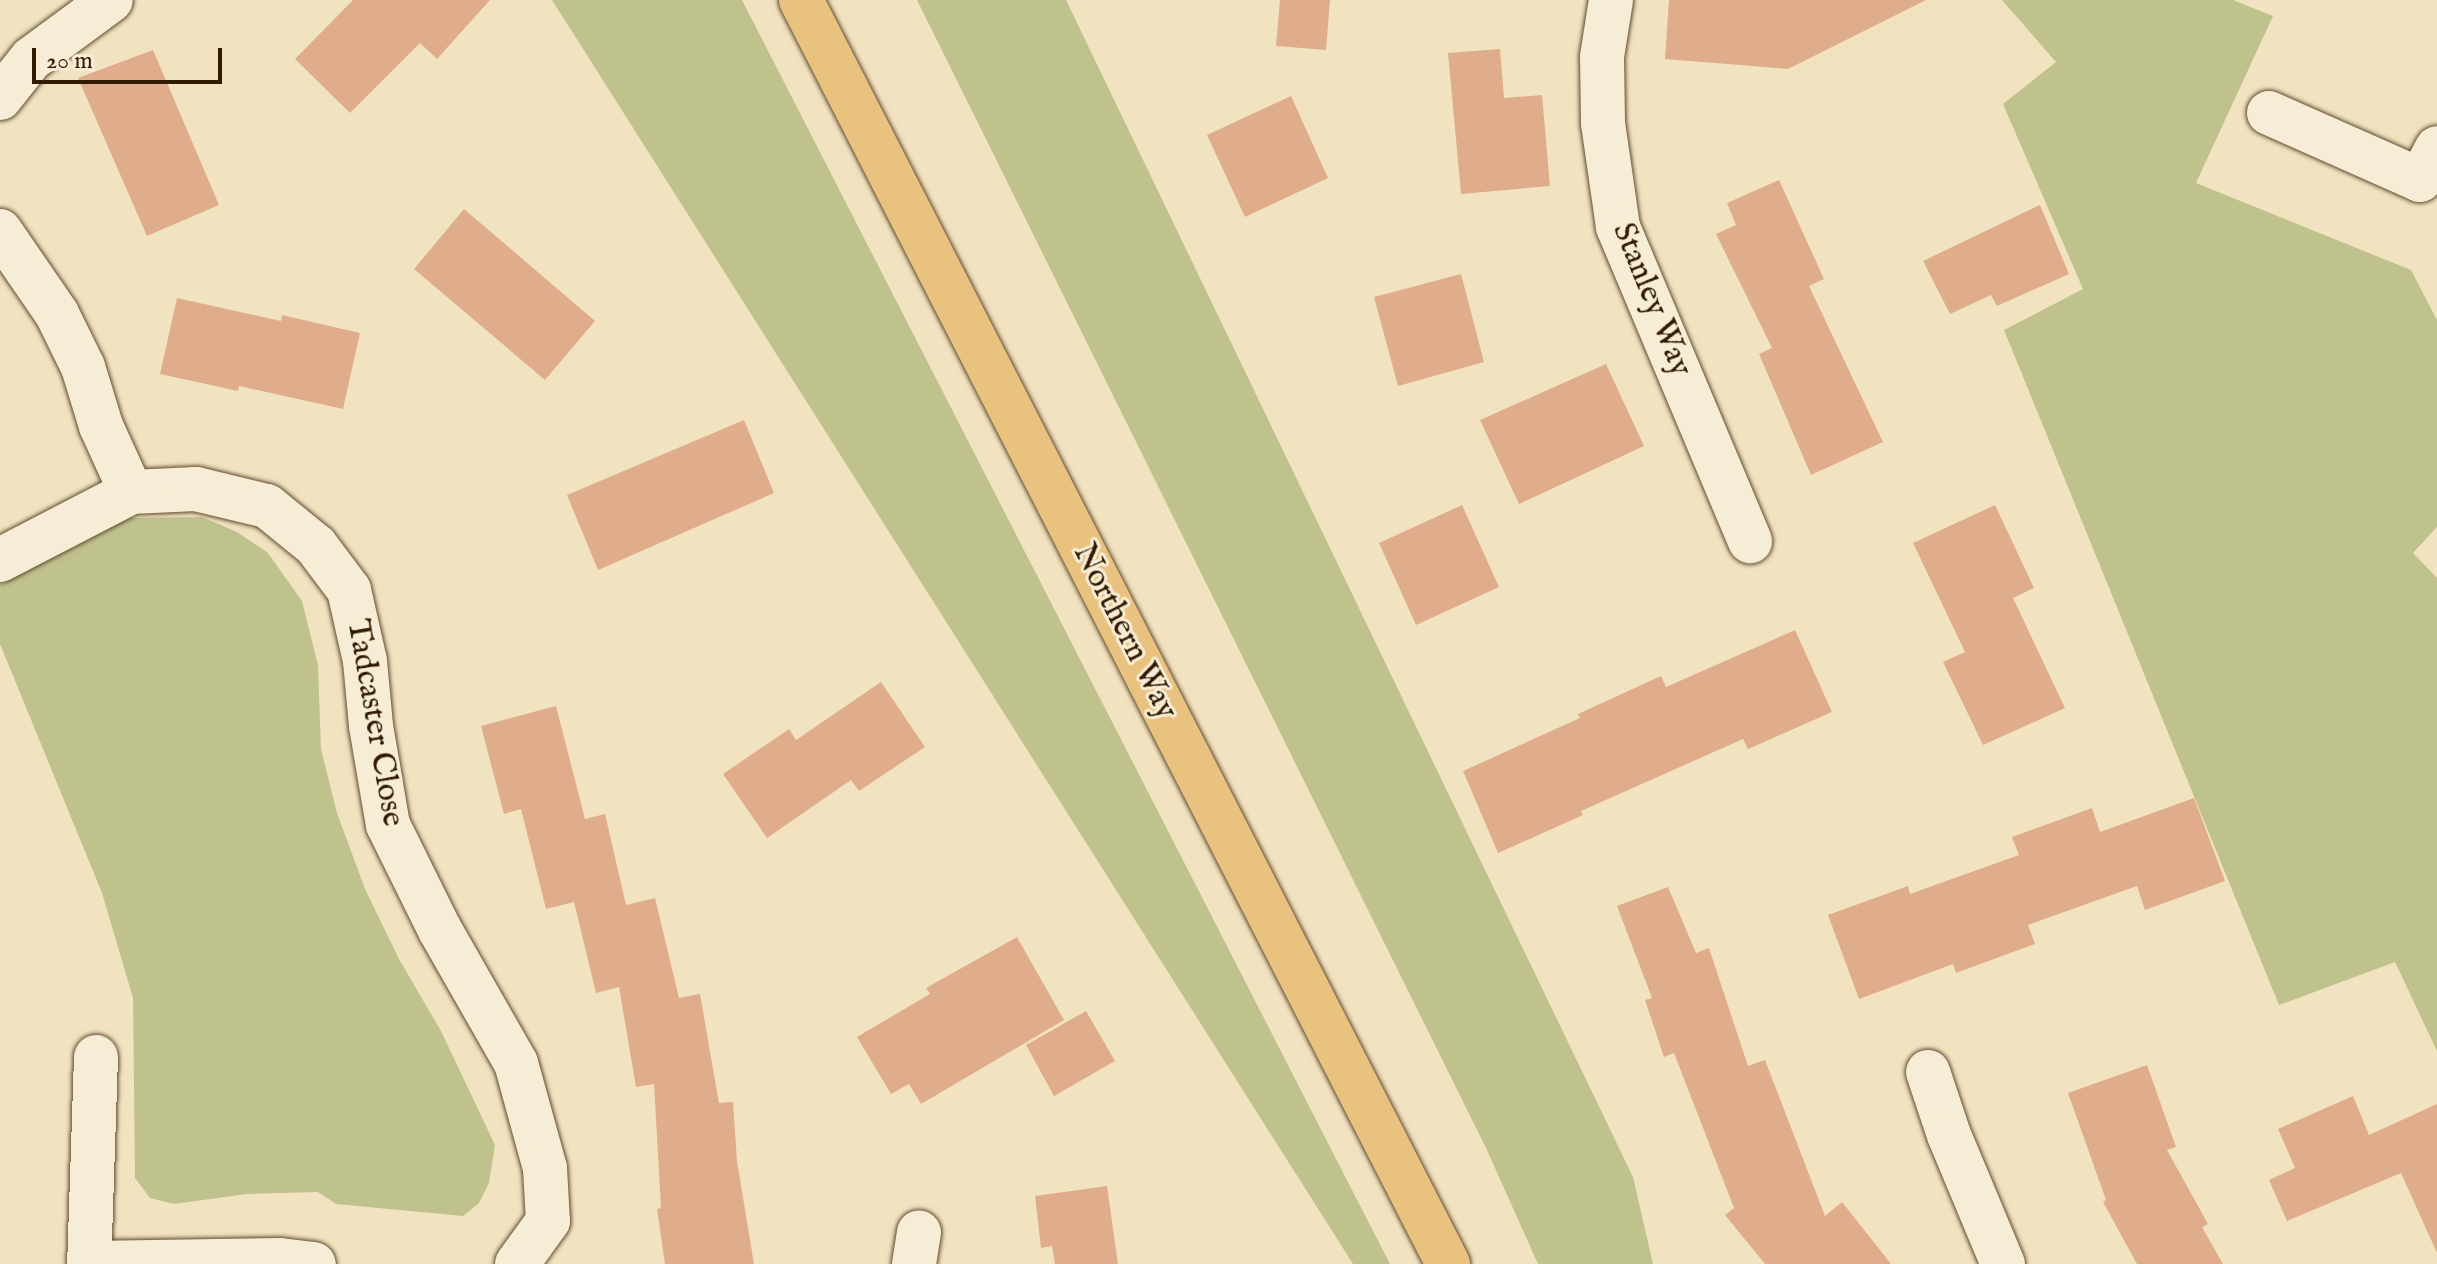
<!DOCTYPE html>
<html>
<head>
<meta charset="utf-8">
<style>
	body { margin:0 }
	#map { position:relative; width:2437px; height:1264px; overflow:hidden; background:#f2e3c0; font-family:"IM FELL English",serif }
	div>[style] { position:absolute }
	.green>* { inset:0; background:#c0c28e }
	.building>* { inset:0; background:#e0ad8c }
	.roads { filter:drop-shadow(0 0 2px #604c30) drop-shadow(0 0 2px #604c30) }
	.minor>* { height:44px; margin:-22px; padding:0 22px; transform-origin:22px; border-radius:22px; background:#f7edd6 }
	.primary>* { height:44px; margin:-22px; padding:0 22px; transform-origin:22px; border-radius:22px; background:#e9c280 }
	span { translate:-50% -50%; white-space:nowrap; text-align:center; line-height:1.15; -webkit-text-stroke:6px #f7edd6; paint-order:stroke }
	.street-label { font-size:32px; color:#301a00 }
	.scale { position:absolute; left:32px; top:48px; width:190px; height:36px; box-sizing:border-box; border:4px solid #301a00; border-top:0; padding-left:10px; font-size:24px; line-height:28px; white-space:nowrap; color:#301a00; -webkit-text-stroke:6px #f7edd6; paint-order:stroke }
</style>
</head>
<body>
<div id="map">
	<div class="green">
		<div style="clip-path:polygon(552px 0,742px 0,1390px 1264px,1353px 1264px)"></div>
		<div style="clip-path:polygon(917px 0,1066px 0,1633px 1177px,1653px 1264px,1538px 1264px,1486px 1148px)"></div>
		<div style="clip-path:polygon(2002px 0,2233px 0,2273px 16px,2196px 183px,2411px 270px,2437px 320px,2437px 527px,2413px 553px,2437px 578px,2437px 1051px,2395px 962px,2279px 1005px,2004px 330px,2083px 289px,2003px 104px,2056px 62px)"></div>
		<div style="clip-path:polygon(202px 517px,237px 532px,268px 553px,302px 601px,318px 665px,321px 749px,337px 813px,365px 889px,399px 959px,441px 1031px,495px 1145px,489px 1183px,479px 1203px,463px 1216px,336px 1204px,318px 1192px,247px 1194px,174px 1204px,150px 1198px,135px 1178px,133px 998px,102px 893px,0 644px,0 585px,130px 518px)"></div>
	</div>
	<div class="building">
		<div style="clip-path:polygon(353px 0,490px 0,437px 59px,420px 43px,350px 113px,295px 59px)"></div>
		<div style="clip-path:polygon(1280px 0,1330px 0,1326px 50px,1276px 46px)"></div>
		<div style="clip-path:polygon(1669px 0,1926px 0,1788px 69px,1665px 59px)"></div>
		<div style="clip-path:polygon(1500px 49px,1504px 98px,1542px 95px,1550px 186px,1461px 194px,1448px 53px)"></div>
		<div style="clip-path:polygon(153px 50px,219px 205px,147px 236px,78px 78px)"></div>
		<div style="clip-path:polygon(1291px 96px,1328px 178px,1245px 217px,1207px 135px)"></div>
		<div style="clip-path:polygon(1779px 180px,1824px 279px,1809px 286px,1883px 442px,1811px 475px,1759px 354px,1772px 348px,1716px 234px,1736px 225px,1727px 203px)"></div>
		<div style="clip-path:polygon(2040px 205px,2069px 274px,1997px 306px,1991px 295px,1950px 314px,1923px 261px)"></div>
		<div style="clip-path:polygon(464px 209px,595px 321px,545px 380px,414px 269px)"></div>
		<div style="clip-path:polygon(1461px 274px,1484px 362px,1398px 386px,1374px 297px)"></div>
		<div style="clip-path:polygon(177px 298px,281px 321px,282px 315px,360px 333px,343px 409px,239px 386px,238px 391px,160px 374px)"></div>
		<div style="clip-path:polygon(1606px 364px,1644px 446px,1519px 504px,1480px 420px)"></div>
		<div style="clip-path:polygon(744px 420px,774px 493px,598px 570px,567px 495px)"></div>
		<div style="clip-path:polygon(1462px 505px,1499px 587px,1416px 625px,1379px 543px)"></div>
		<div style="clip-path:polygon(1995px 505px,2034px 588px,2013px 598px,2065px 708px,1983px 745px,1943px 662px,1965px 652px,1913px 543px)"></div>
		<div style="clip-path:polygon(1795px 630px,1832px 712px,1748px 749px,1743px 739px,1581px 811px,1583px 815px,1498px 853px,1463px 771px,1580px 718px,1578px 714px,1661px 676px,1666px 687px)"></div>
		<div style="clip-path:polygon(881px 682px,925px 747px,859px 791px,851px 780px,767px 838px,723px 774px,789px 729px,796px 740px)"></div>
		<div style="clip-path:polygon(556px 706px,585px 819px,605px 814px,626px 905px,655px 898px,679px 998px,700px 994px,719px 1103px,733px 1102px,737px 1161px,754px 1264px,665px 1264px,657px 1209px,661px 1208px,654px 1084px,636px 1087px,619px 987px,596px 993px,574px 902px,546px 909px,521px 809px,504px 814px,481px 726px)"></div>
		<div style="clip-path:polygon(2194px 798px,2225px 881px,2145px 910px,2137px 886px,2028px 925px,2035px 944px,1956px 973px,1953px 964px,1859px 999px,1828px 915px,1908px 886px,1910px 894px,2019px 855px,2012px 837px,2092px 808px,2100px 832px)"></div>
		<div style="clip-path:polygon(1668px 887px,1696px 953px,1709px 948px,1748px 1066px,1765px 1060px,1825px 1216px,1842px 1202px,1891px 1264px,1765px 1264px,1725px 1215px,1734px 1208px,1674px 1053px,1664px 1057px,1645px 1000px,1652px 998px,1617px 906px)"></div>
		<div style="clip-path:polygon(1017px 937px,1064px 1020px,921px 1104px,909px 1084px,891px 1094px,857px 1037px,930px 994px,926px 988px)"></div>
		<div style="clip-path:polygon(1086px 1011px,1115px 1061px,1054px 1096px,1026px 1045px)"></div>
		<div style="clip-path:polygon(2147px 1065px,2176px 1147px,2167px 1150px,2208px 1224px,2202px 1227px,2223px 1264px,2137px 1264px,2103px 1202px,2106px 1200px,2068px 1093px)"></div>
		<div style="clip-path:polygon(2353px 1096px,2369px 1135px,2437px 1104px,2437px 1253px,2401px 1173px,2287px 1221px,2269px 1180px,2295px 1168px,2278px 1129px)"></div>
		<div style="clip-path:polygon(1107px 1186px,1118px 1264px,1055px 1264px,1052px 1246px,1041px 1248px,1035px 1196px)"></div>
	</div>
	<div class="roads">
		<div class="minor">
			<div style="left:1611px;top:0;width:58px;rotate:99deg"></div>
			<div style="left:1602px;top:57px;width:66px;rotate:89.1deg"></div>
			<div style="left:1603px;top:123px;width:105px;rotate:81.8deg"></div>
			<div style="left:1618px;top:227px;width:341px;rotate:67.2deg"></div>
			<div style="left:0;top:98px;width:50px;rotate:-51.5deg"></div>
			<div style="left:31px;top:59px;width:99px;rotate:-36.4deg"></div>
			<div style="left:2269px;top:113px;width:165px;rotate:23.9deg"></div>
			<div style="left:2420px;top:180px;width:36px;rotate:-62deg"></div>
			<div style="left:0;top:231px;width:101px;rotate:55.5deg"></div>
			<div style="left:57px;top:314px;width:59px;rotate:63.9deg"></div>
			<div style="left:83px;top:367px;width:62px;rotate:73deg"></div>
			<div style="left:101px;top:426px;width:72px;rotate:65.6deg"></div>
			<div style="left:0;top:560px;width:148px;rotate:-27.4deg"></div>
			<div style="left:131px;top:492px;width:65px;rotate:-2.6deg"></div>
			<div style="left:196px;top:489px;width:73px;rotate:13.5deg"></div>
			<div style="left:267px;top:506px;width:63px;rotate:39.2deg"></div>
			<div style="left:316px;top:546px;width:55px;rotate:53.1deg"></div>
			<div style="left:349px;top:590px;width:73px;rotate:77.3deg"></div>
			<div style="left:365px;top:661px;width:65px;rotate:84.7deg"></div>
			<div style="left:371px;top:726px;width:100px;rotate:80.3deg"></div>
			<div style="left:388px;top:825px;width:117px;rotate:63.7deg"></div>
			<div style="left:440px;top:930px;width:153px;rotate:60.3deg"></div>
			<div style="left:516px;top:1063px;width:109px;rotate:74.6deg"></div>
			<div style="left:545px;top:1168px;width:53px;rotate:86.8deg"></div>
			<div style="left:548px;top:1221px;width:53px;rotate:125.8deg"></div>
			<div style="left:96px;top:1057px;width:206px;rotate:91.9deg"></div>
			<div style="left:89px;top:1263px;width:191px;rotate:-0.9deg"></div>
			<div style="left:280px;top:1260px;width:34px;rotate:7deg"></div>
			<div style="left:1928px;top:1072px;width:66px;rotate:71.6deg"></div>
			<div style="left:1949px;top:1135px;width:140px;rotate:67.3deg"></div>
			<div style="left:914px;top:1264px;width:32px;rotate:-81deg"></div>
		</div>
		<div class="primary">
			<div style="left:801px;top:0;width:1420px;rotate:62.89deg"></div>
		</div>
	</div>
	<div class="street-label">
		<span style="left:1651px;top:300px;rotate:68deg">Stanley Way</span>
		<span style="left:1124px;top:632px;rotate:63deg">Northern Way</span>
		<span style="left:374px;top:723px;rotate:80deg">Tadcaster Close</span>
	</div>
	<div class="scale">20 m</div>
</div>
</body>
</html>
